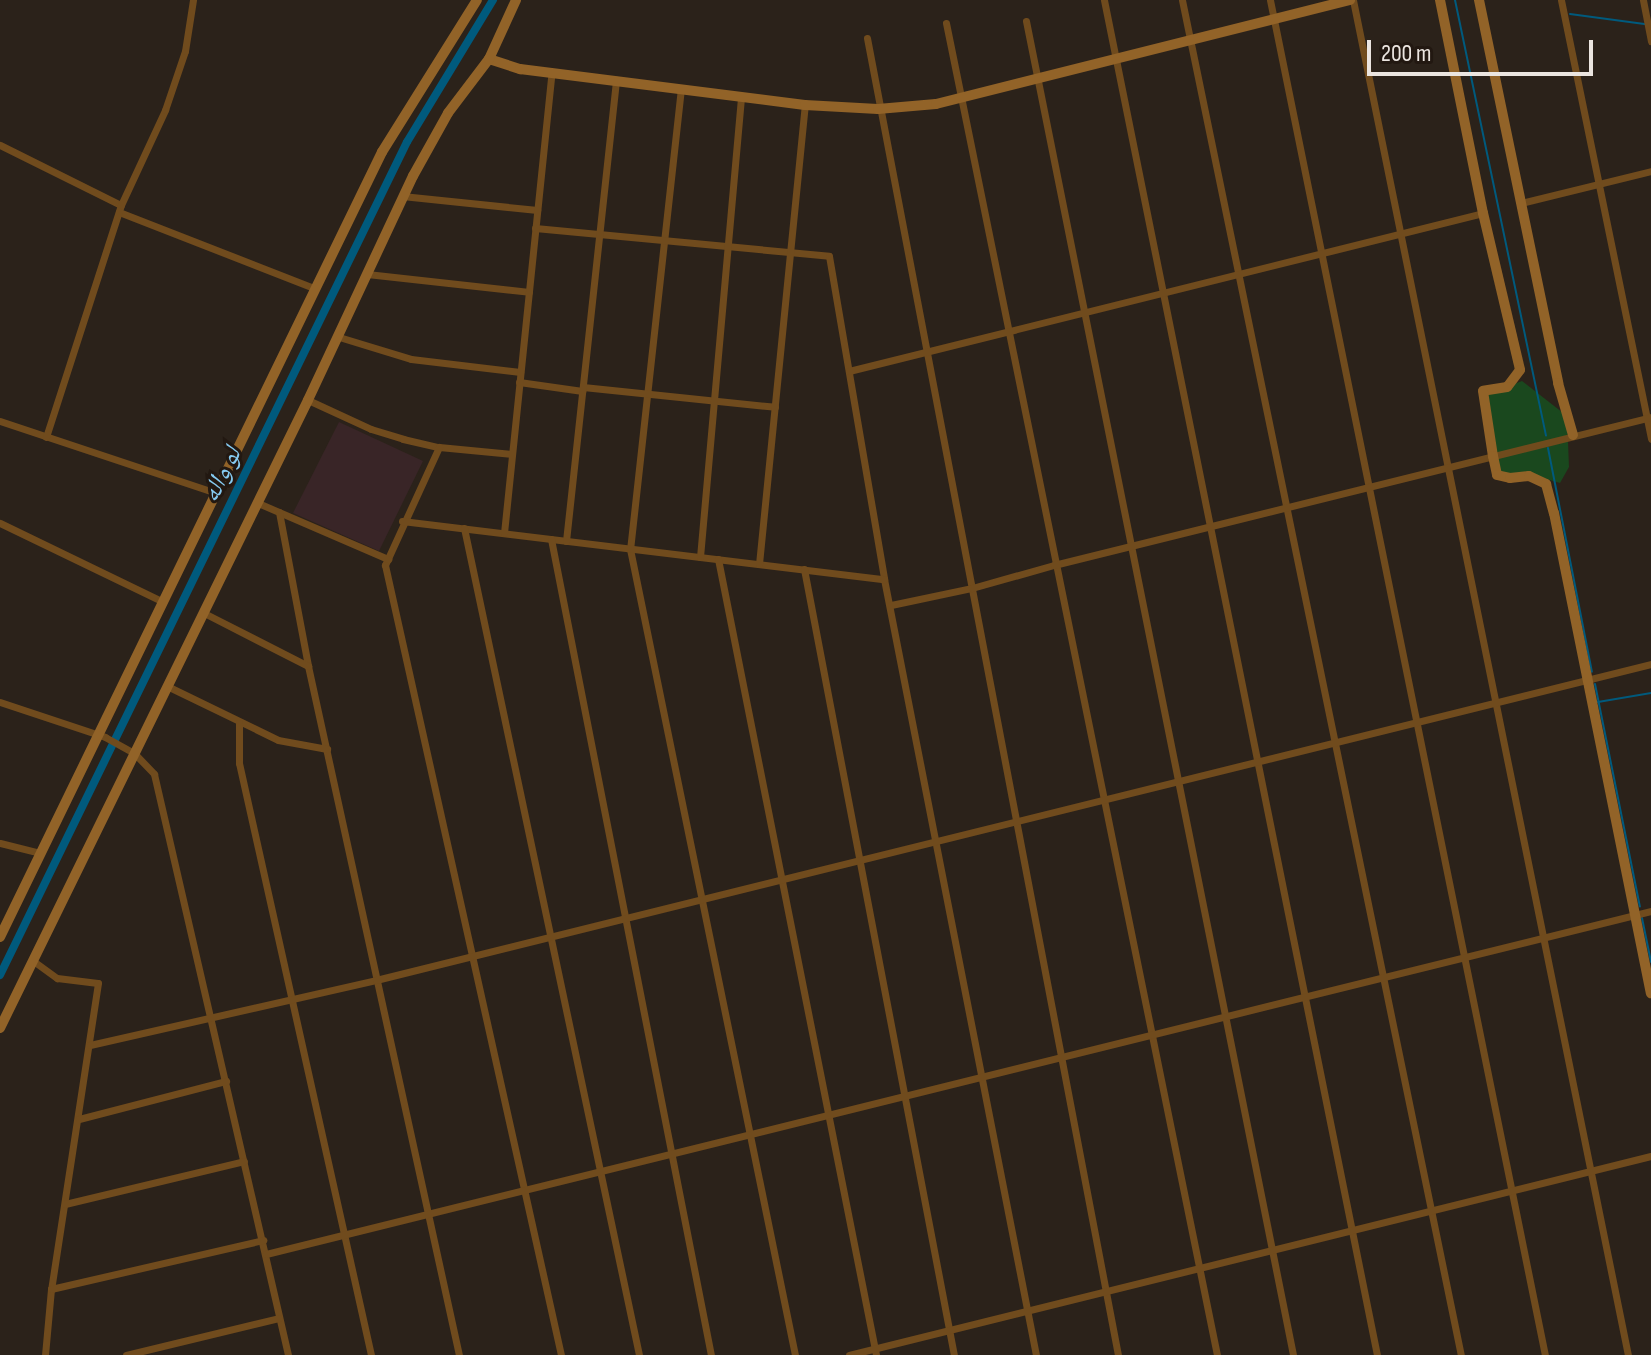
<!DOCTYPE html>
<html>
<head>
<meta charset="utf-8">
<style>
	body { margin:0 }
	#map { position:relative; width:1651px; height:1355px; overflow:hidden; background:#2b221a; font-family:"Sofia Sans Condensed","Noto Naskh Arabic",sans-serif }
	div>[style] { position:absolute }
	.education>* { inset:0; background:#392527 }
	.green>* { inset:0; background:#1a481e }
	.stream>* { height:2px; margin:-1px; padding:0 1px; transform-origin:1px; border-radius:1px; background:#005a7d }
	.canal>* { height:8px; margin:-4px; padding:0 4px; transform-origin:4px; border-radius:4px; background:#005a7d }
	.street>* { height:7px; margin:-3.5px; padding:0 3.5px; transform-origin:3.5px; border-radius:3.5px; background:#704b1d }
	.secondary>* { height:10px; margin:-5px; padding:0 5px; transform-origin:5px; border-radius:5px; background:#926328 }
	span { translate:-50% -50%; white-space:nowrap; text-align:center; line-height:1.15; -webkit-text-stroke:6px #221811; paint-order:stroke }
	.water-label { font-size:26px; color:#86caf0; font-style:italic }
	.scale { position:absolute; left:1367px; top:40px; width:226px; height:36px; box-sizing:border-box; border:4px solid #ebe5e0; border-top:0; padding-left:10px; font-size:24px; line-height:28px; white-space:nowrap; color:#ebe5e0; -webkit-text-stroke:6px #221811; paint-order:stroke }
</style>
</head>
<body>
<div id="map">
	<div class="education">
		<div style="clip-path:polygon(339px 422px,423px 461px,379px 551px,293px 513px)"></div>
	</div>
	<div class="green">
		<div style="clip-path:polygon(1522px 381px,1567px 416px,1569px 467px,1560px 483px,1529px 474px,1509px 475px,1499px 471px,1488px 394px)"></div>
	</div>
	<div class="stream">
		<div style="left:1455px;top:0;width:445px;rotate:78.2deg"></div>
		<div style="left:1570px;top:14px;width:75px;rotate:7.7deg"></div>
		<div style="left:1548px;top:448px;width:228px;rotate:78.9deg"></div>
		<div style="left:1595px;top:684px;width:227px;rotate:78.6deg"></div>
		<div style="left:1598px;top:702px;width:54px;rotate:-9.6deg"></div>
		<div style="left:1642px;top:918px;width:45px;rotate:78.4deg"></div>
	</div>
	<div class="canal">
		<div style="left:0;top:975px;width:927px;rotate:-63.96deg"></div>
		<div style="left:407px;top:142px;width:166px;rotate:-58.8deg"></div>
	</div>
	<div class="street">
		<div style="left:1104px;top:0;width:1382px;rotate:78.61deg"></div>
		<div style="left:1182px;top:0;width:1383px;rotate:78.37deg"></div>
		<div style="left:1270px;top:0;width:1383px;rotate:78.53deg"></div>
		<div style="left:1353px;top:0;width:1383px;rotate:78.53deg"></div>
		<div style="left:1561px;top:0;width:448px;rotate:78.4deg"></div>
		<div style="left:1643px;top:0;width:42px;rotate:79deg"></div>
		<div style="left:1026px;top:21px;width:1360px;rotate:78.68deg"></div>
		<div style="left:946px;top:23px;width:1359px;rotate:78.5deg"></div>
		<div style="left:867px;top:38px;width:1341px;rotate:79.21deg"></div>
		<div style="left:681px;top:88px;width:464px;rotate:96.3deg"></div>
		<div style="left:630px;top:549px;width:823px;rotate:78.43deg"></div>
		<div style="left:0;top:145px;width:135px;rotate:26.4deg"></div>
		<div style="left:402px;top:196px;width:136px;rotate:5.9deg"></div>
		<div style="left:1521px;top:203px;width:134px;rotate:-13.8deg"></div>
		<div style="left:119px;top:212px;width:209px;rotate:21.3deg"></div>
		<div style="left:535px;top:228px;width:295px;rotate:5.4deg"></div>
		<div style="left:829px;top:256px;width:328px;rotate:80.3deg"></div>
		<div style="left:884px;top:579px;width:791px;rotate:78.92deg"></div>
		<div style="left:367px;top:274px;width:163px;rotate:6.3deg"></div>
		<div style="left:339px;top:337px;width:75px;rotate:17deg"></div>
		<div style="left:411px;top:359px;width:110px;rotate:6.8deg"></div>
		<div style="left:849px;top:371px;width:653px;rotate:-13.99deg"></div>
		<div style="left:519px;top:382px;width:64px;rotate:8.1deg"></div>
		<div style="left:583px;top:387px;width:193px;rotate:5.9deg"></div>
		<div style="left:308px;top:400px;width:69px;rotate:24.7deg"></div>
		<div style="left:371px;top:429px;width:34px;rotate:17deg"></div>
		<div style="left:403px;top:439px;width:37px;rotate:13deg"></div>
		<div style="left:439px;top:447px;width:73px;rotate:5.5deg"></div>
		<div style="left:0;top:421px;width:228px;rotate:18.4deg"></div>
		<div style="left:46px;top:437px;width:244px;rotate:-72.1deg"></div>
		<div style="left:121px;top:205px;width:105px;rotate:-65.1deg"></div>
		<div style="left:165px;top:110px;width:62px;rotate:-71.3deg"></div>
		<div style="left:185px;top:51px;width:52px;rotate:-81.1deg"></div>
		<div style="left:439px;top:447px;width:130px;rotate:114.6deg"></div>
		<div style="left:385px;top:565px;width:809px;rotate:77.44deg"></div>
		<div style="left:258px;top:503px;width:142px;rotate:23.3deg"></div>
		<div style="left:279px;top:512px;width:157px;rotate:79.3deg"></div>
		<div style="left:308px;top:666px;width:705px;rotate:77.64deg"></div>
		<div style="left:402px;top:521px;width:485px;rotate:6.9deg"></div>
		<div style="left:0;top:523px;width:179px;rotate:25.8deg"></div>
		<div style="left:464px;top:528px;width:845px;rotate:78.05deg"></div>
		<div style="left:504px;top:533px;width:463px;rotate:-84.1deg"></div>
		<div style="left:551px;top:539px;width:832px;rotate:78.91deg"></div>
		<div style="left:566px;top:541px;width:464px;rotate:-83.8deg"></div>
		<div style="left:700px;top:557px;width:462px;rotate:-84.9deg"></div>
		<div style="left:718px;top:559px;width:812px;rotate:78.77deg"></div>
		<div style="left:759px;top:564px;width:461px;rotate:-84.3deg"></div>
		<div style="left:804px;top:569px;width:800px;rotate:79.2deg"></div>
		<div style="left:891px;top:605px;width:83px;rotate:-11.9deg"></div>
		<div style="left:972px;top:588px;width:85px;rotate:-15.7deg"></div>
		<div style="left:1054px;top:565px;width:615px;rotate:-13.92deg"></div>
		<div style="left:204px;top:613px;width:117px;rotate:27deg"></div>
		<div style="left:167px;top:686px;width:123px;rotate:25.9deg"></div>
		<div style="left:278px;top:740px;width:50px;rotate:10.4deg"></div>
		<div style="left:0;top:702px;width:111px;rotate:18.4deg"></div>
		<div style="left:105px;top:737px;width:33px;rotate:29deg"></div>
		<div style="left:134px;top:753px;width:29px;rotate:46deg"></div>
		<div style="left:154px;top:774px;width:596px;rotate:77.01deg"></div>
		<div style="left:239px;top:723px;width:40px;rotate:90deg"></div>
		<div style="left:239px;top:763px;width:607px;rotate:77.43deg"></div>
		<div style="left:0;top:843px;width:41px;rotate:14deg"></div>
		<div style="left:32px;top:960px;width:31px;rotate:36deg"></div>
		<div style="left:57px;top:978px;width:41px;rotate:7deg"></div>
		<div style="left:98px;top:983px;width:310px;rotate:98.7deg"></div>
		<div style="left:51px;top:1289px;width:66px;rotate:95.2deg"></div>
		<div style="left:90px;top:1045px;width:293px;rotate:-12.8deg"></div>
		<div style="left:376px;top:980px;width:1314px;rotate:-13.92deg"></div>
		<div style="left:79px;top:1119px;width:152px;rotate:-14.5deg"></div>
		<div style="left:65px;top:1204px;width:184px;rotate:-13.5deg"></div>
		<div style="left:266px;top:1254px;width:1427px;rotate:-13.91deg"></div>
		<div style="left:51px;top:1289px;width:218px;rotate:-13deg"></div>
		<div style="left:126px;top:1355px;width:157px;rotate:-13.6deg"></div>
		<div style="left:849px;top:1355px;width:826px;rotate:-13.94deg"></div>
	</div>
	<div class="secondary">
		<div style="left:1440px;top:0;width:217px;rotate:78.6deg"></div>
		<div style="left:1483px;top:213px;width:161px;rotate:76.7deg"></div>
		<div style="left:1520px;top:370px;width:21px;rotate:127deg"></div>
		<div style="left:1507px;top:387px;width:24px;rotate:171deg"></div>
		<div style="left:1483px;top:391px;width:66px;rotate:81.3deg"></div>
		<div style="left:1493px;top:456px;width:19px;rotate:78deg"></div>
		<div style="left:1497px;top:475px;width:13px;rotate:13deg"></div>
		<div style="left:1510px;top:478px;width:19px;rotate:-6deg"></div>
		<div style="left:1529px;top:476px;width:19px;rotate:25deg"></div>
		<div style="left:1546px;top:484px;width:30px;rotate:75deg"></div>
		<div style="left:1554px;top:513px;width:490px;rotate:78.6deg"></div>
		<div style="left:1479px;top:0;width:391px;rotate:78.3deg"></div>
		<div style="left:1558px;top:383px;width:54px;rotate:73.9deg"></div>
		<div style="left:489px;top:59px;width:33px;rotate:18deg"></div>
		<div style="left:520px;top:69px;width:287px;rotate:7.2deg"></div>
		<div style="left:805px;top:105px;width:73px;rotate:3.1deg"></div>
		<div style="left:878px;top:109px;width:58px;rotate:-4.9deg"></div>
		<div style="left:936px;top:104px;width:427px;rotate:-14.1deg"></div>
		<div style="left:0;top:937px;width:873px;rotate:-64.05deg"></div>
		<div style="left:382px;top:152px;width:179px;rotate:-58deg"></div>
		<div style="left:0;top:1028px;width:699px;rotate:-63.87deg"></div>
		<div style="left:308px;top:400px;width:247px;rotate:-64.9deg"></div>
		<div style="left:413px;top:176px;width:72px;rotate:-60.9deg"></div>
		<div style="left:448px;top:113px;width:68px;rotate:-52.8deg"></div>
		<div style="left:489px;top:59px;width:65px;rotate:-65.4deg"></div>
	</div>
	<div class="water-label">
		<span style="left:222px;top:475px;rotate:-64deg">لو واله</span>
	</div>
	<div class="scale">200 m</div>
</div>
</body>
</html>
